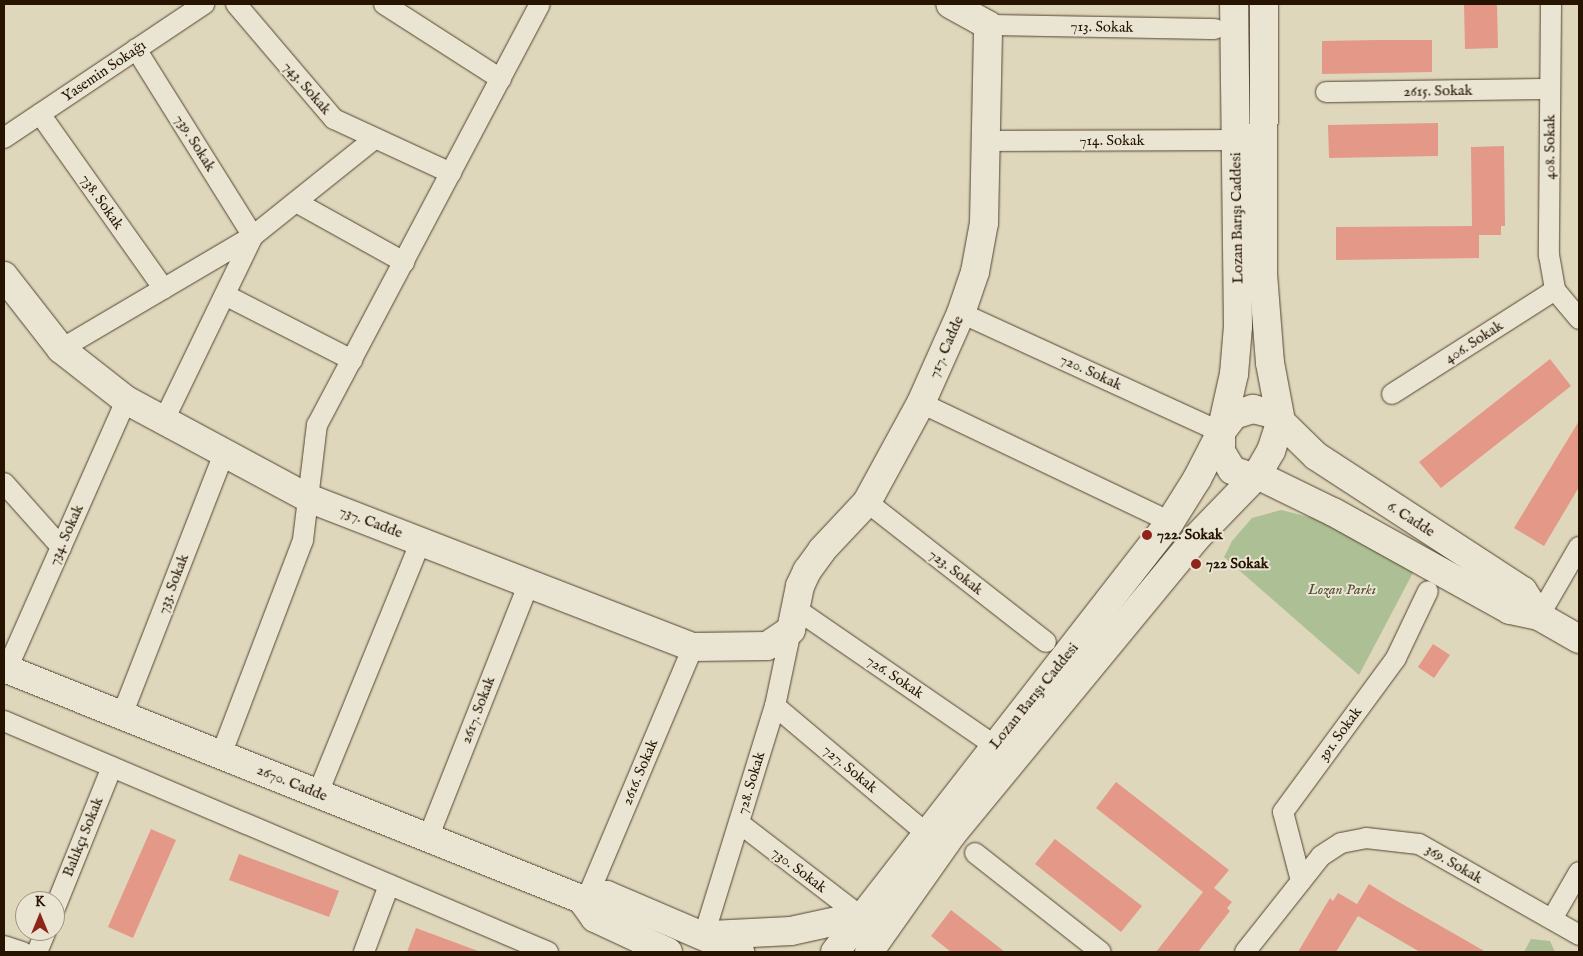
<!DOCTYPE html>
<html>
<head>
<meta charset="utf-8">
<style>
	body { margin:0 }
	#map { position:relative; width:1583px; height:956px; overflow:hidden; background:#dfd7bc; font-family:"IM FELL English",serif }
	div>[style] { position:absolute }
	.green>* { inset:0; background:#adbf94 }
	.building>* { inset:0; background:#e49887 }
	.roads { filter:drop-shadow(0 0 1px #54442f) drop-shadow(0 0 1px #54442f) }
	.street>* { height:20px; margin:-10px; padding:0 10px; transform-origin:10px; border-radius:10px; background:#eae5d3 }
	.secondary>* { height:28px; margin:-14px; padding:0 14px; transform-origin:14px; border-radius:14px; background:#eae5d3 }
	.dots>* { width:14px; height:14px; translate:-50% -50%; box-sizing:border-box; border:2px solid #eae5d3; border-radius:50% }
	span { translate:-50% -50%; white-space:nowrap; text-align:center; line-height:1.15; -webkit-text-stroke:4px #eae5d3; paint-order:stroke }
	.street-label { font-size:15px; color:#261300 }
	.poi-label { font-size:15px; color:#261300; font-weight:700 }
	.left { translate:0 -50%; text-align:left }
	.park-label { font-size:15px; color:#554f34; font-style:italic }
	.frame { position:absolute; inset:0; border:5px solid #261300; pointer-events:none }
	.north { position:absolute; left:15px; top:891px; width:50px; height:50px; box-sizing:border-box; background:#eae5d3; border:1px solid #9c917f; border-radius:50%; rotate:0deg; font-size:14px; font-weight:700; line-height:20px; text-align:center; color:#261300 }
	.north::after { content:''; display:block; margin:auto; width:18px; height:22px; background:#8f2418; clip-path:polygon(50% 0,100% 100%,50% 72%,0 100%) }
</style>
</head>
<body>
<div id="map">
	<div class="green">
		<div style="clip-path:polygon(1281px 510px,1313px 518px,1416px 567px,1359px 675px,1224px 557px,1232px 541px,1252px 518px)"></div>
		<div style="clip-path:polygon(1531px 939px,1550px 941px,1555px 952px,1524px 952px)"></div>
	</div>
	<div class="building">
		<div style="clip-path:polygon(1464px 4px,1497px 4px,1498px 48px,1465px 49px)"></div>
		<div style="clip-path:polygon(1377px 40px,1432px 40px,1432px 72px,1322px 74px,1322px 41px)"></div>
		<div style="clip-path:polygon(1438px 123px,1438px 156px,1329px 158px,1328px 125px)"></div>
		<div style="clip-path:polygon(1504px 146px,1505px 226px,1501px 226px,1501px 235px,1479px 235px,1479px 258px,1336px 260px,1336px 227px,1472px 226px,1471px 147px)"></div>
		<div style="clip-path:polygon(1550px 359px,1571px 386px,1441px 488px,1419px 462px)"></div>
		<div style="clip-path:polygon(1579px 421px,1579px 487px,1544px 546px,1514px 528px)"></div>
		<div style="clip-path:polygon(1433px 644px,1450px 655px,1434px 678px,1418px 667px)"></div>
		<div style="clip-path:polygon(1116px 782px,1229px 870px,1214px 888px,1232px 902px,1227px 908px,1230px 911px,1198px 952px,1156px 952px,1203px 892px,1096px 808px)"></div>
		<div style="clip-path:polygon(151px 829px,176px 840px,133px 938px,108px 927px)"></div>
		<div style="clip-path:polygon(1055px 839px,1142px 906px,1121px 932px,1035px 864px)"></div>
		<div style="clip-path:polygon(239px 854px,339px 891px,329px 917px,229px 880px)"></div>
		<div style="clip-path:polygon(1369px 884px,1397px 901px,1486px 952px,1420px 952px,1358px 916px,1336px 952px,1298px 952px,1330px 898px,1333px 901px,1338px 893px,1357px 904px)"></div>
		<div style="clip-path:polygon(951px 910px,1005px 952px,951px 952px,931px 936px)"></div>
		<div style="clip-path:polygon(416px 928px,478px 951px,478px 952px,407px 952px)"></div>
	</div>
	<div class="roads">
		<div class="street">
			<div style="left:236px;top:4px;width:151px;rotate:49.6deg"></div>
			<div style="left:334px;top:119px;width:129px;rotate:24.8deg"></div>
			<div style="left:384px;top:4px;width:139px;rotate:32.7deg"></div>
			<div style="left:1551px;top:4px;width:251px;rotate:90.5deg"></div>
			<div style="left:1549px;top:255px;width:36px;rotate:80deg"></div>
			<div style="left:1555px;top:290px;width:38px;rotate:50deg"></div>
			<div style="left:988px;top:25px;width:227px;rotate:1deg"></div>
			<div style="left:136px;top:49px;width:221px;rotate:58deg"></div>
			<div style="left:253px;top:236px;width:204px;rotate:115.8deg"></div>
			<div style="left:1326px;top:92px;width:224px;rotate:-0.8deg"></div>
			<div style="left:40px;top:114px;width:214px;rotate:54.7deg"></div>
			<div style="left:4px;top:138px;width:241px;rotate:-33.8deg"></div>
			<div style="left:987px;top:141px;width:249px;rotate:-0.2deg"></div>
			<div style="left:296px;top:202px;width:124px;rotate:29.1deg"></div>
			<div style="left:225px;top:295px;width:143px;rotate:27.1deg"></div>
			<div style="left:961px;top:313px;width:286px;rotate:24.6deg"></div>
			<div style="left:61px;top:349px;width:223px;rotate:-30.5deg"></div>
			<div style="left:253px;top:236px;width:155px;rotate:-38.7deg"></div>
			<div style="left:1392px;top:394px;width:193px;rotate:-32.5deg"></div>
			<div style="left:921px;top:403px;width:276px;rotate:25.5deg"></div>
			<div style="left:4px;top:483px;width:86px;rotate:48.3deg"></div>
			<div style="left:867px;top:502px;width:227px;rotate:38deg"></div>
			<div style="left:796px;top:609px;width:240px;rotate:34.5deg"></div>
			<div style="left:1539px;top:616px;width:80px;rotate:-59.9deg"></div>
			<div style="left:7px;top:669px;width:294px;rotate:-66.1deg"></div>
			<div style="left:775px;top:706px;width:197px;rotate:40.1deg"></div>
			<div style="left:122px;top:715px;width:281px;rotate:-68.7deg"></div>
			<div style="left:4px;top:721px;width:591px;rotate:23.01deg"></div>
			<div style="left:221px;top:755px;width:230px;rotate:-69.1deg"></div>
			<div style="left:303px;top:540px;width:116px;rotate:-83.1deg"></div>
			<div style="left:317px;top:425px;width:476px;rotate:-62.1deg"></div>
			<div style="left:318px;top:793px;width:272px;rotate:-67.8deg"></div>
			<div style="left:739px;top:823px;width:153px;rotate:37.5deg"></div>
			<div style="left:428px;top:838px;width:274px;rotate:-68.4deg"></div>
			<div style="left:975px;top:853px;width:160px;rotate:38.2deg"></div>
			<div style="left:1301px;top:881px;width:71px;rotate:-104.6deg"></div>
			<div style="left:1283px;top:812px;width:191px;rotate:-53.7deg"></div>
			<div style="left:1396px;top:658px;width:74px;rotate:-64.5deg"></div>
			<div style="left:587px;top:898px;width:272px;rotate:-67.1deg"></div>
			<div style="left:55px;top:908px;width:152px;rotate:-68deg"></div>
			<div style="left:1552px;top:919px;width:54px;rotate:-60.1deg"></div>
			<div style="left:704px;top:935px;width:240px;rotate:-72.8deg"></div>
			<div style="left:775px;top:706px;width:78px;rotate:-78.1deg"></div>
			<div style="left:4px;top:946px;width:20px;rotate:18deg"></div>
			<div style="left:37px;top:952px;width:23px;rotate:-67deg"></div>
			<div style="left:364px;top:952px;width:72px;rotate:-69.5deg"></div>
			<div style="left:1245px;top:952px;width:122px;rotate:-51.6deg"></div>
			<div style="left:1321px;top:856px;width:24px;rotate:-33deg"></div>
			<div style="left:1341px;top:843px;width:25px;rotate:-11deg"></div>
			<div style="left:1366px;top:838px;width:53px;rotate:6.5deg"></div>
			<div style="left:1419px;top:844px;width:184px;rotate:29.6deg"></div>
		</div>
		<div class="secondary">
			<div style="left:4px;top:276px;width:93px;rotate:52deg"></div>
			<div style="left:61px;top:349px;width:83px;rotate:38.1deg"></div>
			<div style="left:126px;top:400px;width:207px;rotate:28.3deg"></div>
			<div style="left:308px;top:498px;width:413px;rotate:21.2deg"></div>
			<div style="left:693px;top:647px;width:74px;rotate:-0.8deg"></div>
			<div style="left:767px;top:646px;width:29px;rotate:-34deg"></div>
			<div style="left:791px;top:630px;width:45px;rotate:-78.4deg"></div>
			<div style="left:800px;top:586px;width:17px;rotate:-65deg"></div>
			<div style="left:807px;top:571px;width:26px;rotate:-54deg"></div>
			<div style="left:822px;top:550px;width:66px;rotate:-46.8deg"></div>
			<div style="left:867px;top:502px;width:113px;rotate:-61.4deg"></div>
			<div style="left:921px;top:403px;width:98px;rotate:-66deg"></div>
			<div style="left:961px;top:313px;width:43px;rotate:-71.1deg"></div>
			<div style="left:975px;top:272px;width:50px;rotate:-79.6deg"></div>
			<div style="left:984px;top:223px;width:198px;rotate:-88.8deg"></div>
			<div style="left:988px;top:25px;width:43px;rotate:-151.1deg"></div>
			<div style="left:1253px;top:409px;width:21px;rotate:14deg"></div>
			<div style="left:1273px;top:414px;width:60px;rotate:44.3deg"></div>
			<div style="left:1316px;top:456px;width:247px;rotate:33.1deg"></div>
			<div style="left:1523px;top:591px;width:30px;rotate:57deg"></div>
			<div style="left:1539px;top:616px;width:30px;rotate:-168deg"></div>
			<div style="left:1510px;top:610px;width:202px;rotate:-151deg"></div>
			<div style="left:1333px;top:512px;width:85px;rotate:-154deg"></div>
			<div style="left:1257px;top:475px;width:6px;rotate:162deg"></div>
			<div style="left:1251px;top:477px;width:20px;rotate:-160deg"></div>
			<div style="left:1232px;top:470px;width:21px;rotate:-121deg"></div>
			<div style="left:1221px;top:452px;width:20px;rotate:-90deg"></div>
			<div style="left:1221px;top:432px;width:21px;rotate:-53deg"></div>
			<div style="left:1234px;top:415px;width:20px;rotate:-18deg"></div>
			<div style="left:1539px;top:616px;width:46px;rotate:29.9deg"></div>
			<div style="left:4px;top:668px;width:622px;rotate:21.82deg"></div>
			<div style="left:711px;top:935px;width:80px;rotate:-2.9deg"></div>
			<div style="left:791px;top:931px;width:71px;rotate:-12.3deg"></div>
			<div style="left:668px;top:952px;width:81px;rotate:-155deg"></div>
			<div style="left:595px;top:918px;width:24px;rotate:-126deg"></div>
			<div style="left:581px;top:899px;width:26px;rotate:-9deg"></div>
			<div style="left:607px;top:895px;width:145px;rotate:23.2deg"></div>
			<div style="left:835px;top:952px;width:545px;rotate:-52.08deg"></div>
			<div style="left:1170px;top:522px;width:51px;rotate:-57.9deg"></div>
			<div style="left:1197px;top:479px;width:53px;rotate:-62.9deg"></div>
			<div style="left:1221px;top:432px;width:59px;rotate:-77.4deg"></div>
			<div style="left:1234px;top:374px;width:48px;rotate:-85.2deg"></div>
			<div style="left:1238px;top:326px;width:322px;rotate:-90.7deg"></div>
			<div style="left:869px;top:952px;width:146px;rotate:-54.8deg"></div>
			<div style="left:953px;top:833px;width:382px;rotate:-50.5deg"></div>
			<div style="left:1196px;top:538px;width:88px;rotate:-45.9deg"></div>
			<div style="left:1257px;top:475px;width:28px;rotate:-60deg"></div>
			<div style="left:1271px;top:451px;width:32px;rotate:-72deg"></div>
			<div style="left:1281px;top:421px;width:59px;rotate:-100.7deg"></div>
			<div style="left:1270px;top:363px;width:88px;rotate:-94.5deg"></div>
			<div style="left:1263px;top:275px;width:271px;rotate:-89.8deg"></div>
		</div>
	</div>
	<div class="dots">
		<div style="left:1147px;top:535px;background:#8f2418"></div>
		<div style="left:1196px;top:564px;background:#8f2418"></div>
	</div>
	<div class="street-label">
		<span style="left:1102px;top:27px;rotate:1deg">713. Sokak</span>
		<span style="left:104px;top:71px;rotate:-34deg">Yasemin Sokağı</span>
		<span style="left:307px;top:88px;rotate:49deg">743. Sokak</span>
		<span style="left:1438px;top:91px;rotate:-1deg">2615. Sokak</span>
		<span style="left:1112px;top:141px">714. Sokak</span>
		<span style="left:195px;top:143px;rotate:58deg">739. Sokak</span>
		<span style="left:1550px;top:147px;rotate:-90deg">408. Sokak</span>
		<span style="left:102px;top:202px;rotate:55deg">738. Sokak</span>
		<span style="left:1237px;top:218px;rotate:-91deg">Lozan Barışı Caddesi</span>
		<span style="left:1474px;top:342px;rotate:-33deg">406. Sokak</span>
		<span style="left:946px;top:347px;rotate:-66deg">717. Cadde</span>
		<span style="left:1091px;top:372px;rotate:25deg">720. Sokak</span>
		<span style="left:1411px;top:519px;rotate:33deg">6. Cadde</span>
		<span style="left:371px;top:522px;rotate:21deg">737. Cadde</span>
		<span style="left:66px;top:535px;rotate:-66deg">734. Sokak</span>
		<span style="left:956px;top:572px;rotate:38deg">723. Sokak</span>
		<span style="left:173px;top:584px;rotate:-69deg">733. Sokak</span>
		<span style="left:895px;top:677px;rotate:34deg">726. Sokak</span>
		<span style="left:1034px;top:696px;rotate:-51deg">Lozan Barışı Caddesi</span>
		<span style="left:478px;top:710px;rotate:-69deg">2617. Sokak</span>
		<span style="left:1340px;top:734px;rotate:-54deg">391. Sokak</span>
		<span style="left:850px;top:769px;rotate:40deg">727. Sokak</span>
		<span style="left:640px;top:772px;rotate:-67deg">2616. Sokak</span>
		<span style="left:292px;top:783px;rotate:22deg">2670. Cadde</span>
		<span style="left:751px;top:783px;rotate:-73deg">728. Sokak</span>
		<span style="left:83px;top:837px;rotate:-68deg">Balıkçı Sokak</span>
		<span style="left:1454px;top:864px;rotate:30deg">369. Sokak</span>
		<span style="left:799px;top:870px;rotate:37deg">730. Sokak</span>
	</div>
	<div class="poi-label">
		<span class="left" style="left:1157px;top:535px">722. Sokak</span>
		<span class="left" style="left:1206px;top:564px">722 Sokak</span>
	</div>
	<div class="park-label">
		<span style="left:1342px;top:590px">Lozan Parkı</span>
	</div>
	<div class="frame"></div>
	<div class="north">K</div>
</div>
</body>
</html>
